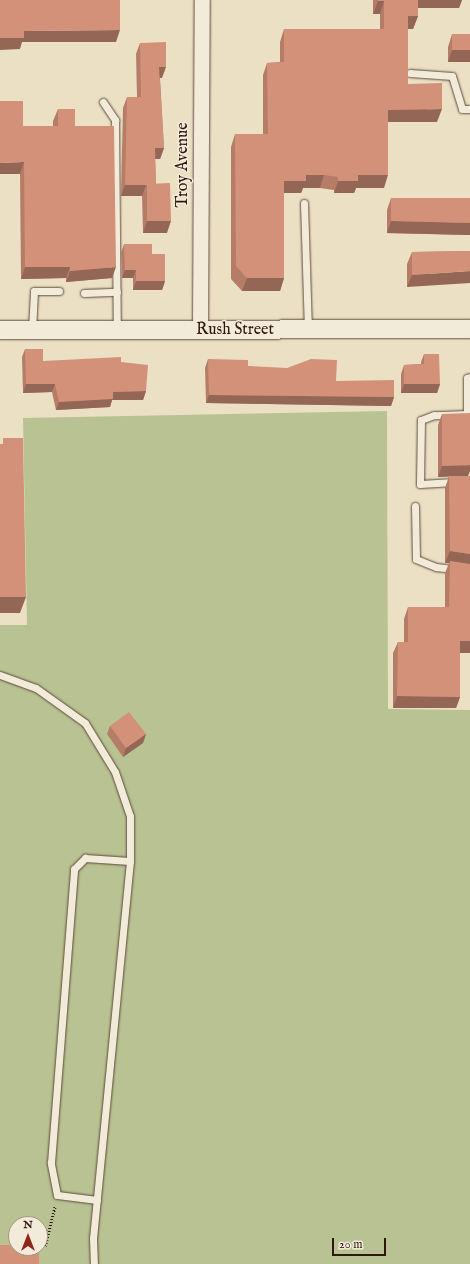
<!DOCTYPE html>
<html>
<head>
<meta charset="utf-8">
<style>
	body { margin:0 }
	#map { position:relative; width:470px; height:1264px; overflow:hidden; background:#ece0c4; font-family:"IM FELL English",serif }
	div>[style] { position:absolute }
	.green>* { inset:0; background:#b9c292 }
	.path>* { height:2.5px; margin-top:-1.25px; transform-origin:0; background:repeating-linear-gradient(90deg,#2e170f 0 1px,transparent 0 3px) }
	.roads { filter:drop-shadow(0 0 1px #5e493c) drop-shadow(0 0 1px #5e493c) }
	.service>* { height:7px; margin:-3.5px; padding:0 3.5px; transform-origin:3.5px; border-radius:3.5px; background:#f3ebd9 }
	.minor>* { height:15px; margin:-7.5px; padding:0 7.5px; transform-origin:7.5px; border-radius:7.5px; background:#f3ebd9 }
	.tertiary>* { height:18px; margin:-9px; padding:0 9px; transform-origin:9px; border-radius:9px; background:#f3ebd9 }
	.wall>* { inset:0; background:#b57d68 }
	.shaded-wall>* { inset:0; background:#946655 }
	.building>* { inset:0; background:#d39179 }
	span { translate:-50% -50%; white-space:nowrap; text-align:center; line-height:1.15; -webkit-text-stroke:3px #f3ebd9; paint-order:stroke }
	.street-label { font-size:16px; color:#2e170f }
	.north { position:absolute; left:8px; top:1216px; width:40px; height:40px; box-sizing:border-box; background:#f3ebd9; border:1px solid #a49688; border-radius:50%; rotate:0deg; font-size:11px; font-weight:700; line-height:16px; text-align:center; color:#2e170f }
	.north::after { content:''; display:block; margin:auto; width:14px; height:18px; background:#8f2418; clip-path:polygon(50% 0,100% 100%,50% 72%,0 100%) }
	.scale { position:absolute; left:332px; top:1238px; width:54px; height:18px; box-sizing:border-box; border:2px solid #2e170f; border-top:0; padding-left:5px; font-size:12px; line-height:14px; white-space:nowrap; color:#2e170f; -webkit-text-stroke:3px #f3ebd9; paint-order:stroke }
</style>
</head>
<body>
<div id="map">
	<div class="green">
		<div style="clip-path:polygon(evenodd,387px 411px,388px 709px,470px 710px,470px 1264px,0 1264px,0 625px,27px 625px,23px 418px,387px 411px,16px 1224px,40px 1224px,40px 1248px,16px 1248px,16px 1224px)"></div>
	</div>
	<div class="path">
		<div style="left:40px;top:1246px;width:5px"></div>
		<div style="left:45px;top:1246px;width:41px;rotate:-76deg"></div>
	</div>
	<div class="roads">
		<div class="service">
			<div style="left:410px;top:73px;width:42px;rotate:4.1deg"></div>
			<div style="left:452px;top:76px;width:34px;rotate:73deg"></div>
			<div style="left:462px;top:109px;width:8px"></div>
			<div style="left:103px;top:102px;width:22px;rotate:56deg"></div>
			<div style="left:115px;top:120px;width:210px;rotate:89.5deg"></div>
			<div style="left:304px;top:203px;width:126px;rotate:88.2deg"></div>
			<div style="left:84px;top:293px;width:33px;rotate:-2deg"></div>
			<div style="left:32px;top:330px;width:39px;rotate:-87deg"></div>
			<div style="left:34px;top:291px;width:25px"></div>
			<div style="left:470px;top:377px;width:3px;rotate:162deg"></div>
			<div style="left:467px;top:378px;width:36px;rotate:90deg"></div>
			<div style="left:467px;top:414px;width:33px;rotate:178deg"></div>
			<div style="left:434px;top:415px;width:14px;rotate:159deg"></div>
			<div style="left:421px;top:420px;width:64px;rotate:90.9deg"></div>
			<div style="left:420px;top:484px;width:50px;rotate:-3.4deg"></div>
			<div style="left:415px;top:506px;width:53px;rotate:88.9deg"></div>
			<div style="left:416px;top:559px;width:22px;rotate:22deg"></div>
			<div style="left:436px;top:567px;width:34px;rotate:7deg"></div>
			<div style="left:0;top:675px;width:38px;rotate:20deg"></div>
			<div style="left:36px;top:688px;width:60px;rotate:35.5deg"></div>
			<div style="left:85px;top:723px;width:57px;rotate:58.5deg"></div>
			<div style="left:115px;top:772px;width:46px;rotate:71.2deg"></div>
			<div style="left:130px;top:816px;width:45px;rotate:90deg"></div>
			<div style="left:130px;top:861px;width:379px;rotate:95.6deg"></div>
			<div style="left:93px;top:1238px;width:26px;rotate:88deg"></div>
			<div style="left:97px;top:1200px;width:40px;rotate:-172.9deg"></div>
			<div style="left:57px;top:1195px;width:33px;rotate:-101deg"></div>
			<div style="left:51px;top:1163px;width:295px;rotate:-85.5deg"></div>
			<div style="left:74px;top:869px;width:16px;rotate:-45deg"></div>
			<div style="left:85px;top:858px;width:45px;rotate:3.8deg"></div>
		</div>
		<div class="minor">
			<div style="left:200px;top:330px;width:330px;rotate:-89.7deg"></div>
		</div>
		<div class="tertiary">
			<div style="left:0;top:330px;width:470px;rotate:-0.1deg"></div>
		</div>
	</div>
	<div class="wall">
		<div style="clip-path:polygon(373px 0,462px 0,459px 8px,418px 8px,418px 16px,413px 29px,408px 29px,408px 84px,437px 122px,388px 122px,384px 188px,356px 188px,354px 193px,334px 193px,334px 190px,320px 188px,303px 188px,301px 193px,284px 193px,284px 278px,280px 291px,242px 291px,231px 279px,231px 147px,235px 134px,263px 134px,263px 75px,267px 63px,280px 62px,280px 42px,284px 29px,380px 29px,380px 14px,373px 14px)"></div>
		<div style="clip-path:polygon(452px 34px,470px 62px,448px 62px,448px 47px)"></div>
		<div style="clip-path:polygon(140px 43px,162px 78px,160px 78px,164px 148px,160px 159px,155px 159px,156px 184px,167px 233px,143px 233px,142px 196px,121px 196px,123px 108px,127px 97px,137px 97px,136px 54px)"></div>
		<div style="clip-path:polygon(58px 109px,75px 126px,112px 278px,66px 282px,66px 278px,21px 279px,20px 174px,23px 126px,53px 126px,53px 121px)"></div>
		<div style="clip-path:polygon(391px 198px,470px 198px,470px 235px,387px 233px,387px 210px)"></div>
		<div style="clip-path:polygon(124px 244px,152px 254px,165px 281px,162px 290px,133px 290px,133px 278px,122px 278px,121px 253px)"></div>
		<div style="clip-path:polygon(470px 251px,407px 287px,407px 264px,412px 252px)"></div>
		<div style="clip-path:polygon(25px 349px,43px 361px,121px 362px,146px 391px,143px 400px,112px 400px,110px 407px,56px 410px,52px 392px,23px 393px,22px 357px)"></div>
		<div style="clip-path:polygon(424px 354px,440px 384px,437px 393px,401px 393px,401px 374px,404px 365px,421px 364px,421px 362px)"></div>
		<div style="clip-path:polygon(208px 359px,336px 381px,394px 397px,391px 406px,206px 403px,205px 368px)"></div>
		<div style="clip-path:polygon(442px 414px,468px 476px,470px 476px,470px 653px,460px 653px,460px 697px,456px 708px,393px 708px,393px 653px,398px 642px,404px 642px,404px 619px,408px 607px,445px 607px,445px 573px,449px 563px,445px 563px,445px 488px,449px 476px,438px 477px,438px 425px)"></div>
		<div style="clip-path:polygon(110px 726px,146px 734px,143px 743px,123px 757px,107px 734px)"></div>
	</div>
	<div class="shaded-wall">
		<div style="clip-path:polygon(416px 0,462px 0,459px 8px,413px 8px)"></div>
		<div style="clip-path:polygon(378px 1px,384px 1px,380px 14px,373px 14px)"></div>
		<div style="clip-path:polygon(408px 16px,418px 16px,413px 29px,403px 29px)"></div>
		<div style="clip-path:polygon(120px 30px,116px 42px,22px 42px,20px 49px,0 50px,0 38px,24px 31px)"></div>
		<div style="clip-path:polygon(452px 50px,470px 50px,470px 62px,448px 62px)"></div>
		<div style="clip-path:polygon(159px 67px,166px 67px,162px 78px,155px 78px)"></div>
		<div style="clip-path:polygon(442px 109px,437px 122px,383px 122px,388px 110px)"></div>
		<div style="clip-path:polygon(155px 148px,164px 148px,160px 159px,151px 159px)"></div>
		<div style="clip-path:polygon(24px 162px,20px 174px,0 174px,0 163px)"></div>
		<div style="clip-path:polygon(306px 175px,324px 175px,320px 188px,303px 188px,301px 193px,279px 193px,284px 181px)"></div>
		<div style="clip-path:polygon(358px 175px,388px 175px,384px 188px,356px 188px,354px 193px,334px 193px,338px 181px)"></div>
		<div style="clip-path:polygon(125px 185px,146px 185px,142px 196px,121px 196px)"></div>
		<div style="clip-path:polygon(147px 221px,171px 221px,167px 233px,143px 233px)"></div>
		<div style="clip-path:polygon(391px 221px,470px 223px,470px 235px,387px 233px)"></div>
		<div style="clip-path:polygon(25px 267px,70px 267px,66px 278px,21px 279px)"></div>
		<div style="clip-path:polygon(116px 267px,112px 278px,66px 282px,70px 271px)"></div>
		<div style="clip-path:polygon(125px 270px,136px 270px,133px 278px,122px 278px)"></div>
		<div style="clip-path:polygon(470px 271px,470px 283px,407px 287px,412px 275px)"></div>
		<div style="clip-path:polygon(247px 278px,284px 278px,280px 291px,242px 291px)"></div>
		<div style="clip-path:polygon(136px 281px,165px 281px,162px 290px,133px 290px)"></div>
		<div style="clip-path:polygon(26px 384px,55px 384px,52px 392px,23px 393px)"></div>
		<div style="clip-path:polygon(404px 384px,440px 384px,437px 393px,401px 393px)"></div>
		<div style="clip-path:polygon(146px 391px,143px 400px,112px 400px,110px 407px,56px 410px,59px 402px,113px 392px)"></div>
		<div style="clip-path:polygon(209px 395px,394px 397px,391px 406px,206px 403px)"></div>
		<div style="clip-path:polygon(470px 465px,470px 471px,468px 476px,438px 477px,442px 466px)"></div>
		<div style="clip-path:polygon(450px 551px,470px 554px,470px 566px,450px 561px,449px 563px,445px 563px)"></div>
		<div style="clip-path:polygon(0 597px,26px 597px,20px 613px,0 613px)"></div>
		<div style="clip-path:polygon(460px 641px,470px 641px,470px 653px,456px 653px)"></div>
		<div style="clip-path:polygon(397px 696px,460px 697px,456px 708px,393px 708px)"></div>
		<div style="clip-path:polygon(146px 734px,143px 743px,123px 757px,126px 748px)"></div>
	</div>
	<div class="building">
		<div style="clip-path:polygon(0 0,120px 0,120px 30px,24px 31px,24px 38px,0 38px)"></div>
		<div style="clip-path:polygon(378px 0,418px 0,418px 16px,408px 16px,408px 84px,442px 83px,442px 109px,388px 110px,388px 175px,358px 175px,358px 181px,338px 181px,338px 177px,324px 175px,306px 175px,306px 181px,284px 181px,284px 278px,247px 278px,236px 266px,235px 134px,268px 134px,267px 63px,284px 62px,284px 29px,384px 29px,384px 1px,378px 1px)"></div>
		<div style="clip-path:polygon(452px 34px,470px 34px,470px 50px,452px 50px)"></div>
		<div style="clip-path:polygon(166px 42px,166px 67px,159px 67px,164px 148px,155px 148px,156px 184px,147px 184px,147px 185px,125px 185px,127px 97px,141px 97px,140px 43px)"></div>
		<div style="clip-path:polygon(0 101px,23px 101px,23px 126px,58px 126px,58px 109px,75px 109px,75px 126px,114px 126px,116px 267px,70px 271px,70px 267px,25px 267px,24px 162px,0 163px)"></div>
		<div style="clip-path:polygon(170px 183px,171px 221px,147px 221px,147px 184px)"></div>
		<div style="clip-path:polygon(391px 198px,470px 198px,470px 223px,391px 221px)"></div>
		<div style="clip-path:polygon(124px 244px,152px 244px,152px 254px,165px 254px,165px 281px,136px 281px,136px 270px,125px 270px)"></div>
		<div style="clip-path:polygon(470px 251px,470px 271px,412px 275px,412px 252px)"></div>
		<div style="clip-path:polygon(25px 349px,43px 349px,43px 361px,121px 357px,121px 362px,148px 365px,146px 391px,113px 392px,113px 399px,59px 402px,55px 384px,26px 384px)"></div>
		<div style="clip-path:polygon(424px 354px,439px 354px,440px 384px,404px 384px,404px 365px,424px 364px)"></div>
		<div style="clip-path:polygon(208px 359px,248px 360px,248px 366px,287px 368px,311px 359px,337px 360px,336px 381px,394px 380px,394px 397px,209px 395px)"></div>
		<div style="clip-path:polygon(470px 413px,470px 465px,442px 466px,442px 414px)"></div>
		<div style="clip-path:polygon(3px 438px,23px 438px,26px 597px,0 597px,0 444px,3px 444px)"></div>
		<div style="clip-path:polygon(449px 476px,470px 476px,470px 554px,450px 551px)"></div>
		<div style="clip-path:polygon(450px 561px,470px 564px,470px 641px,460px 641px,460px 697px,397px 696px,398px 642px,408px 642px,408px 607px,449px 607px)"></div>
		<div style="clip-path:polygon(129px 712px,146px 734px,126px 748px,110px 726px)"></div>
		<div style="clip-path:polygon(0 1245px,16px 1245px,16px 1248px,39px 1248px,39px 1264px,0 1264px)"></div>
	</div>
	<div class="street-label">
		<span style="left:183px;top:165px;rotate:-90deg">Troy Avenue</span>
		<span style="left:235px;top:330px">Rush Street</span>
	</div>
	<div class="north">N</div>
	<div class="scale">20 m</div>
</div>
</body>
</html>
